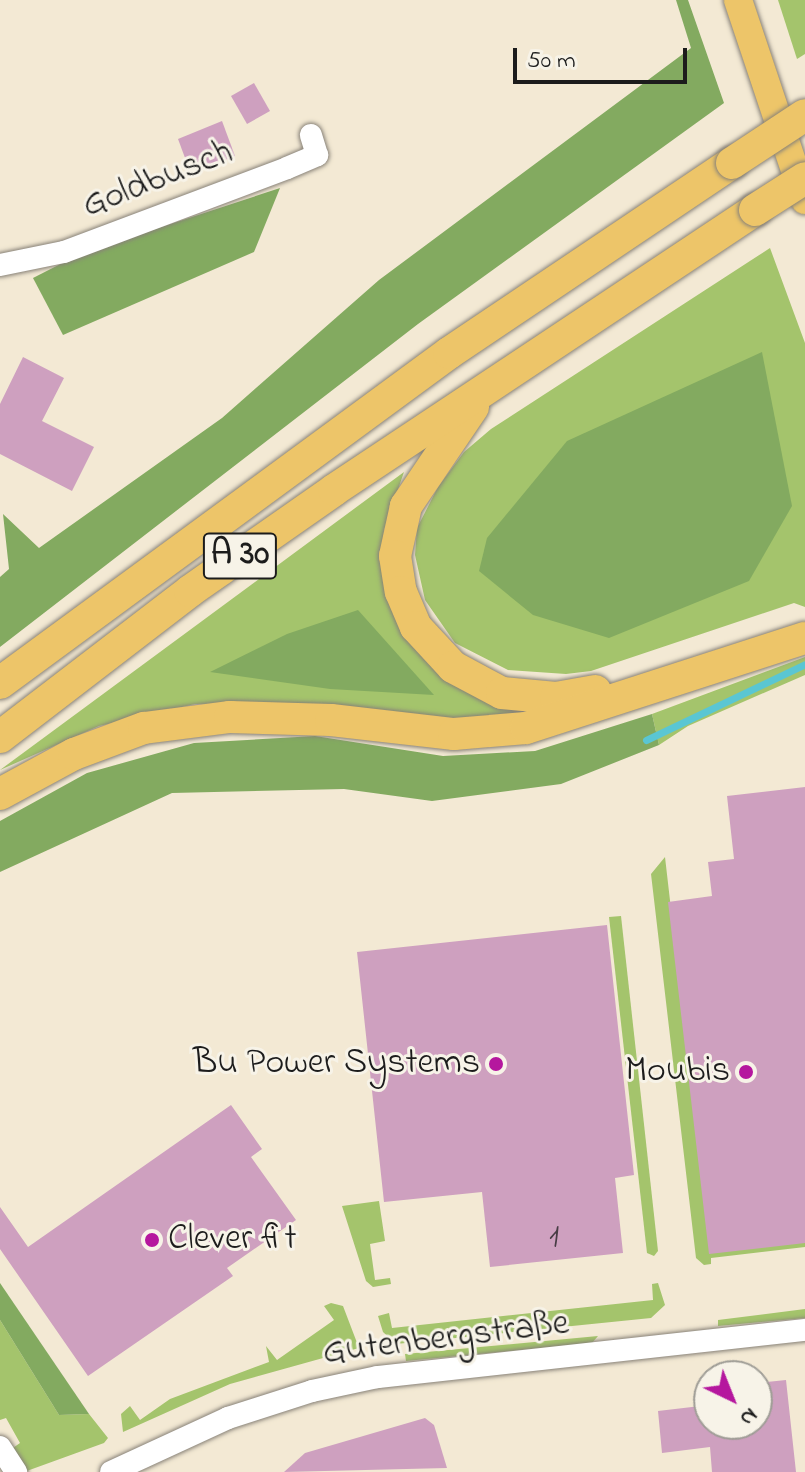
<!DOCTYPE html>
<html>
<head>
<meta charset="utf-8">
<style>
	body { margin:0 }
	#map { position:relative; width:805px; height:1472px; overflow:hidden; background:#f3e9d4; font-family:"Indie Flower",sans-serif }
	div>[style] { position:absolute }
	.green>* { inset:0; background:#a4c46c }
	.forest>* { inset:0; background:#83aa60 }
	.stream>* { height:7px; margin:-3.5px; padding:0 3.5px; transform-origin:3.5px; border-radius:3.5px; background:#5ac6d3 }
	.building>* { inset:0; background:#cea0bf }
	.roads { filter:drop-shadow(0 0 2px #888278) drop-shadow(0 0 2px #888278) }
	.minor>* { height:22px; margin:-11px; padding:0 11px; transform-origin:11px; border-radius:11px; background:#fff }
	.major>* { height:28px; margin:-14px; padding:0 14px; transform-origin:14px; border-radius:14px; background:#edc569 }
	.highway>* { height:32px; margin:-16px; padding:0 16px; transform-origin:16px; border-radius:16px; background:#edc569 }
	.bridges { filter:drop-shadow(0 0 2px #888278) drop-shadow(0 0 2px #888278) }
	.highway-bridge>* { height:32px; margin:-16px; padding:0 16px; transform-origin:16px; border-radius:16px; background:#edc569 }
	.dots>* { width:22px; height:22px; translate:-50% -50%; box-sizing:border-box; border:4px solid #f7f3e8; border-radius:50% }
	span { translate:-50% -50%; white-space:nowrap; text-align:center; line-height:1.15; -webkit-text-stroke:6px #f7f3e8; paint-order:stroke }
	.number-label { font-size:32px; color:#483d45 }
	.number-label span { -webkit-text-stroke-width:0 }
	.shield-label span { padding:2px 6px; background:#f7f3e8; border:2px solid; border-radius:6px; -webkit-text-stroke-width:0 }
	.shield-label { font-size:34px; color:#1c1c1c; font-weight:700 }
	.street-label { font-size:36px; color:#1c1c1c }
	.poi-label { font-size:36px; color:#1c1c1c }
	.right { translate:-100% -50%; text-align:right }
	.left { translate:0 -50%; text-align:left }
	.north { position:absolute; left:693px; top:1360px; width:80px; height:80px; box-sizing:border-box; background:#f7f3e8; border:2px solid #9f9d96; border-radius:50%; rotate:137deg; font-size:22px; font-weight:700; line-height:32px; text-align:center; color:#1c1c1c }
	.north::after { content:''; display:block; margin:auto; width:28px; height:36px; background:#b5179e; clip-path:polygon(50% 0,100% 100%,50% 72%,0 100%) }
	.scale { position:absolute; left:513px; top:48px; width:174px; height:36px; box-sizing:border-box; border:4px solid #1c1c1c; border-top:0; padding-left:10px; font-size:24px; line-height:28px; white-space:nowrap; color:#1c1c1c; -webkit-text-stroke:6px #f7f3e8; paint-order:stroke }
</style>
</head>
<body>
<div id="map">
	<div class="green">
		<div style="clip-path:polygon(778px 0,805px 0,805px 54px,797px 59px)"></div>
		<div style="clip-path:polygon(770px 248px,805px 343px,805px 607px,794px 603px,591px 671px,566px 674px,508px 670px,455px 643px,425px 600px,415px 555px,417px 528px,438px 487px,464px 452px,491px 429px)"></div>
		<div style="clip-path:polygon(404px 472px,384px 530px,382px 552px,449px 683px,494px 704px,556px 710px,466px 722px,288px 703px,195px 704px,99px 726px,0 770px)"></div>
		<div style="clip-path:polygon(805px 657px,805px 675px,688px 726px,659px 745px,652px 714px)"></div>
		<div style="clip-path:polygon(665px 857px,710px 1248px,805px 1238px,805px 1247px,711px 1258px,711px 1264px,704px 1265px,696px 1258px,651px 874px)"></div>
		<div style="clip-path:polygon(621px 916px,658px 1251px,654px 1256px,647px 1253px,609px 917px)"></div>
		<div style="clip-path:polygon(379px 1201px,385px 1241px,370px 1244px,375px 1280px,390px 1278px,391px 1284px,373px 1287px,366px 1281px,342px 1206px)"></div>
		<div style="clip-path:polygon(658px 1283px,665px 1305px,651px 1318px,396px 1344px,383px 1332px,378px 1316px,389px 1313px,392px 1328px,653px 1300px,652px 1284px)"></div>
		<div style="clip-path:polygon(331px 1303px,343px 1306px,359px 1348px,230px 1384px,123px 1432px,121px 1414px,130px 1406px,140px 1420px,170px 1399px,269px 1362px,266px 1346px,277px 1360px,334px 1320px,324px 1306px)"></div>
		<div style="clip-path:polygon(805px 1309px,805px 1318px,718px 1326px,718px 1320px)"></div>
		<div style="clip-path:polygon(0 1320px,59px 1415px,89px 1414px,108px 1438px,104px 1443px,24px 1472px,10px 1450px,20px 1443px,6px 1418px,0 1420px)"></div>
		<div style="clip-path:polygon(598px 1336px,592px 1343px,406px 1361px,405px 1354px)"></div>
	</div>
	<div class="forest">
		<div style="clip-path:polygon(676px 0,688px 0,724px 103px,418px 324px,0 647px,0 577px,9px 569px,3px 514px,39px 548px,222px 418px,379px 280px,691px 48px)"></div>
		<div style="clip-path:polygon(280px 188px,254px 252px,63px 335px,33px 278px,82px 253px)"></div>
		<div style="clip-path:polygon(762px 352px,792px 506px,749px 581px,609px 638px,533px 615px,479px 571px,487px 538px,567px 441px)"></div>
		<div style="clip-path:polygon(358px 610px,434px 695px,330px 689px,210px 672px,287px 634px)"></div>
		<div style="clip-path:polygon(652px 714px,659px 745px,561px 784px,432px 801px,344px 789px,172px 793px,0 872px,0 821px,87px 773px,194px 743px,315px 736px,443px 756px,535px 751px)"></div>
		<div style="clip-path:polygon(0 1283px,89px 1414px,59px 1415px,0 1320px)"></div>
	</div>
	<div class="stream">
		<div style="left:646px;top:740px;width:176px;rotate:-25.5deg"></div>
	</div>
	<div class="building">
		<div style="clip-path:polygon(254px 83px,270px 111px,247px 124px,231px 96px)"></div>
		<div style="clip-path:polygon(222px 121px,235px 156px,191px 174px,178px 139px)"></div>
		<div style="clip-path:polygon(23px 357px,64px 378px,42px 421px,94px 447px,72px 491px,0 454px,0 404px)"></div>
		<div style="clip-path:polygon(805px 787px,805px 1243px,709px 1254px,668px 902px,712px 896px,708px 862px,734px 859px,727px 796px)"></div>
		<div style="clip-path:polygon(607px 925px,634px 1175px,615px 1178px,623px 1253px,490px 1267px,482px 1192px,384px 1202px,357px 952px)"></div>
		<div style="clip-path:polygon(231px 1105px,262px 1149px,251px 1157px,296px 1220px,227px 1268px,233px 1276px,88px 1376px,0 1249px,0 1207px,28px 1247px)"></div>
		<div style="clip-path:polygon(786px 1380px,796px 1472px,712px 1472px,710px 1447px,662px 1453px,658px 1411px,709px 1405px,709px 1424px,757px 1424px,757px 1383px)"></div>
		<div style="clip-path:polygon(425px 1418px,434px 1425px,447px 1468px,284px 1472px,305px 1453px)"></div>
	</div>
	<div class="roads">
		<div class="minor">
			<div style="left:0;top:265px;width:65px;rotate:-11.5deg"></div>
			<div style="left:64px;top:252px;width:238px;rotate:-20.6deg"></div>
			<div style="left:287px;top:168px;width:33px;rotate:-23deg"></div>
			<div style="left:317px;top:155px;width:21px;rotate:-107deg"></div>
			<div style="left:0;top:1447px;width:30px;rotate:57deg"></div>
			<div style="left:111px;top:1472px;width:129px;rotate:-24.8deg"></div>
			<div style="left:228px;top:1418px;width:88px;rotate:-17.8deg"></div>
			<div style="left:312px;top:1391px;width:67px;rotate:-12deg"></div>
			<div style="left:378px;top:1377px;width:430px;rotate:-6.3deg"></div>
		</div>
		<div class="major">
			<div style="left:738px;top:0;width:211px;rotate:71.5deg"></div>
		</div>
		<div class="highway">
			<div style="left:473px;top:407px;width:120px;rotate:124.1deg"></div>
			<div style="left:406px;top:506px;width:51px;rotate:102.4deg"></div>
			<div style="left:395px;top:556px;width:36px;rotate:81deg"></div>
			<div style="left:401px;top:592px;width:38px;rotate:67deg"></div>
			<div style="left:416px;top:627px;width:54px;rotate:47.2deg"></div>
			<div style="left:453px;top:667px;width:55px;rotate:28deg"></div>
			<div style="left:502px;top:693px;width:54px;rotate:5.3deg"></div>
			<div style="left:556px;top:698px;width:40px;rotate:-10deg"></div>
			<div style="left:0;top:683px;width:557px;rotate:-36.31deg"></div>
			<div style="left:449px;top:353px;width:341px;rotate:-33.9deg"></div>
			<div style="left:0;top:737px;width:240px;rotate:-37.5deg"></div>
			<div style="left:190px;top:591px;width:176px;rotate:-35deg"></div>
			<div style="left:334px;top:490px;width:506px;rotate:-33.63deg"></div>
			<div style="left:0;top:794px;width:84px;rotate:-28.4deg"></div>
			<div style="left:74px;top:754px;width:75px;rotate:-20.4deg"></div>
			<div style="left:144px;top:728px;width:87px;rotate:-7.3deg"></div>
			<div style="left:230px;top:717px;width:101px;rotate:1.7deg"></div>
			<div style="left:331px;top:720px;width:124px;rotate:6.5deg"></div>
			<div style="left:454px;top:734px;width:72px;rotate:-4.8deg"></div>
			<div style="left:526px;top:728px;width:293px;rotate:-17.9deg"></div>
		</div>
	</div>
	<div class="bridges">
		<div class="highway-bridge">
			<div style="left:732px;top:163px;width:87px;rotate:-33.3deg"></div>
			<div style="left:755px;top:210px;width:59px;rotate:-32.6deg"></div>
		</div>
	</div>
	<div class="dots">
		<div style="left:496px;top:1064px;background:#b5179e"></div>
		<div style="left:746px;top:1072px;background:#b5179e"></div>
		<div style="left:152px;top:1240px;background:#b5179e"></div>
	</div>
	<div class="number-label">
		<span style="left:554px;top:1239px">1</span>
	</div>
	<div class="shield-label">
		<span style="left:240px;top:556px">A 30</span>
	</div>
	<div class="street-label">
		<span style="left:158px;top:180px;rotate:-21deg">Goldbusch</span>
		<span style="left:446px;top:1339px;rotate:-7deg">Gutenbergstraße</span>
	</div>
	<div class="poi-label">
		<span class="right" style="left:480px;top:1064px">Bu Power Systems</span>
		<span class="right" style="left:730px;top:1072px">Moubis</span>
		<span class="left" style="left:168px;top:1240px">Clever fit</span>
	</div>
	<div class="north">N</div>
	<div class="scale">50 m</div>
</div>
</body>
</html>
